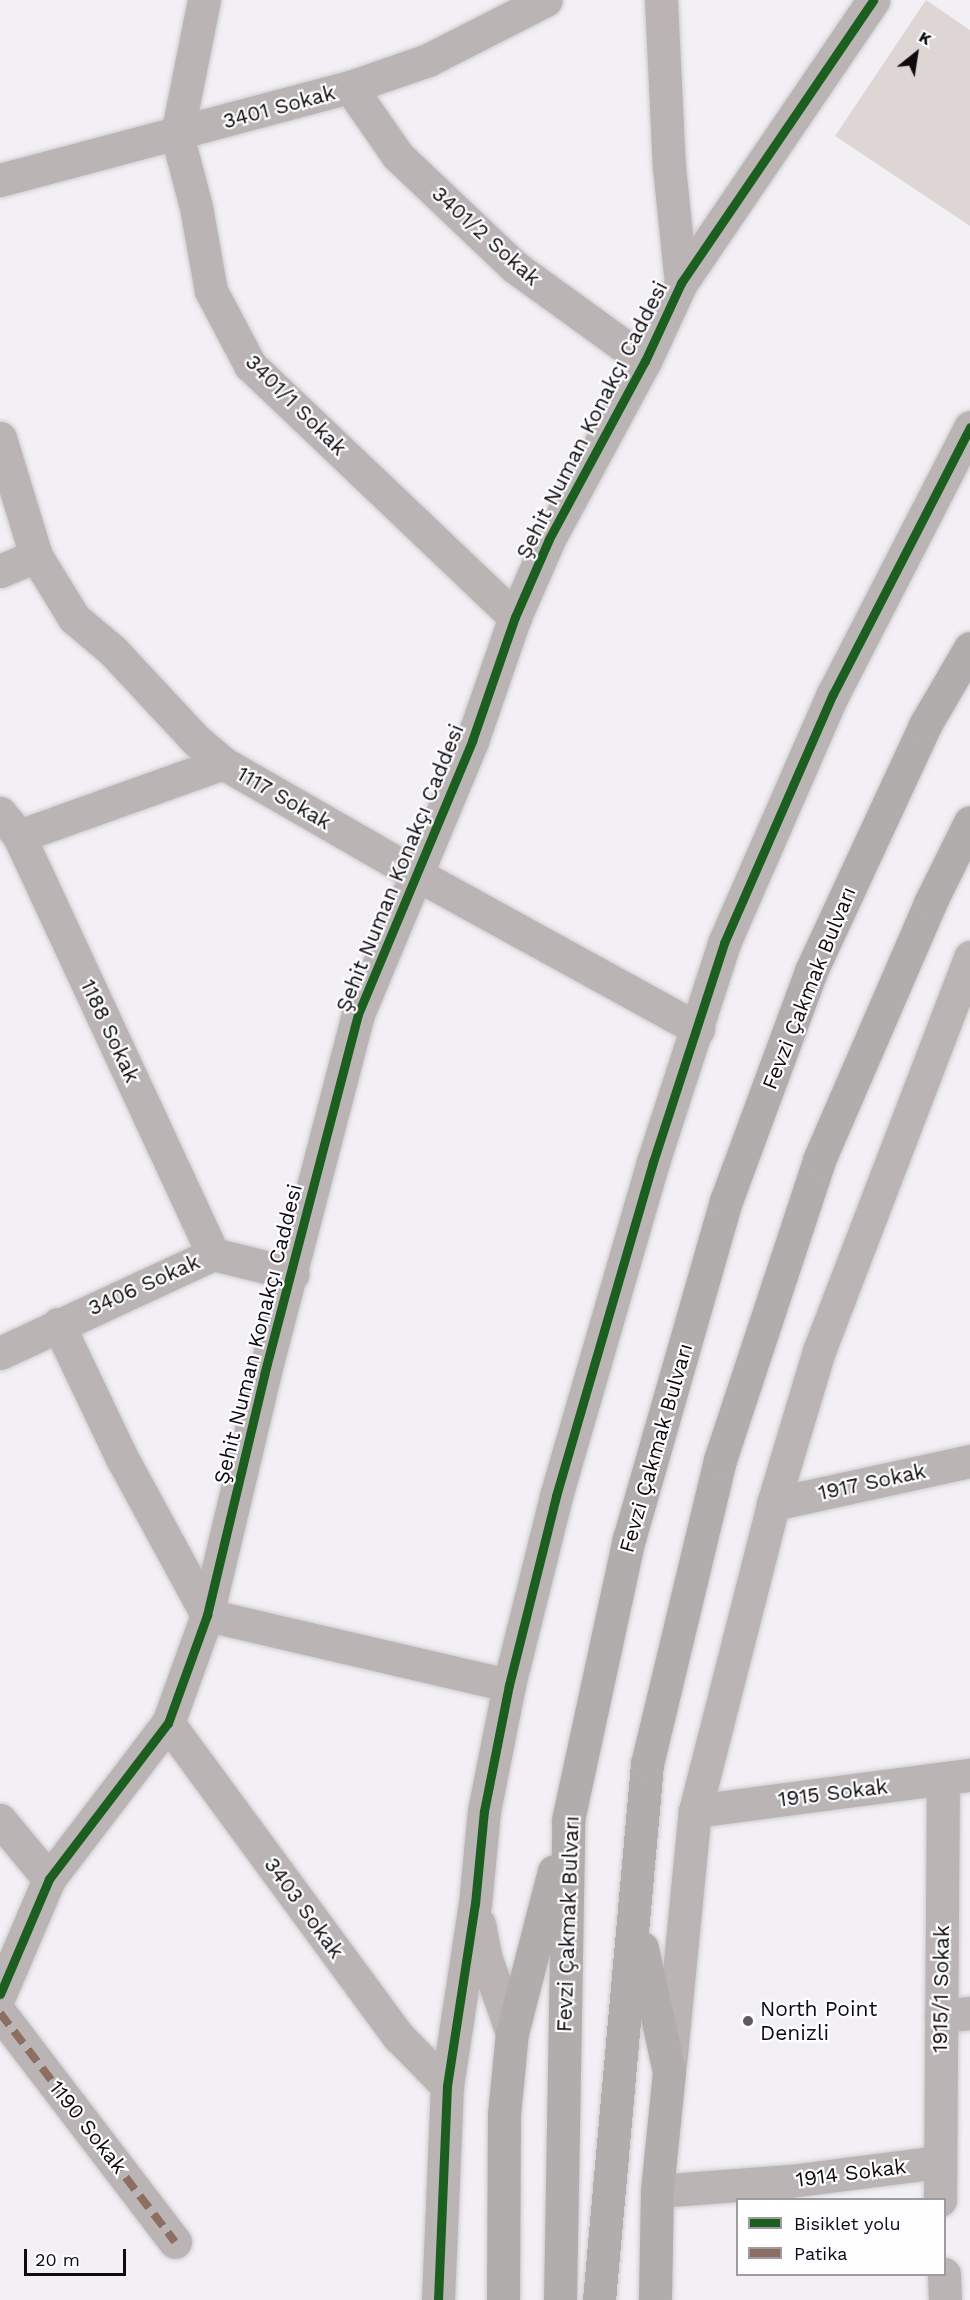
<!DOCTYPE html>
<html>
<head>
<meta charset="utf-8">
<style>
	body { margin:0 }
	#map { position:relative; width:970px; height:2300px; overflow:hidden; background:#f3f0f5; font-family:"Work Sans",sans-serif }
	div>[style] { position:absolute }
	.building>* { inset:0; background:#ded6d5 }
	.roads { filter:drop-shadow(0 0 2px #cecccf) drop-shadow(0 0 2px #cecccf) }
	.minor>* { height:33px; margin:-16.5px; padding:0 16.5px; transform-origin:16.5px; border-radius:16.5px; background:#bab4b4 }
	.major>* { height:33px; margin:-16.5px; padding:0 16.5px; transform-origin:16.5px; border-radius:16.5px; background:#b2adad }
	.quiet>* { height:8px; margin-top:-4px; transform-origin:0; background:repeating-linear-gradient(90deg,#8d6e63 0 15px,transparent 0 23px) }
	.cycleway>* { height:9px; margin:-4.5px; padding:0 4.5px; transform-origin:4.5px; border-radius:4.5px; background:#1b5e20 }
	.dots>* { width:16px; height:16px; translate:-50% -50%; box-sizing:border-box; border:3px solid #fefdff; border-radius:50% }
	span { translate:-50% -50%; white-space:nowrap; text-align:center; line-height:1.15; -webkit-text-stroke:4.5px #fefdff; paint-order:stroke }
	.street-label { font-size:21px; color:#0d0b0e }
	.poi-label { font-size:21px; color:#0d0b0e }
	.left { translate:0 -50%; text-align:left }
	.legend { position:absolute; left:736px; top:2198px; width:210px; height:78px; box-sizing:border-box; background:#fefdff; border:2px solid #9e9c9f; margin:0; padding:8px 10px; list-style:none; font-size:18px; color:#0d0b0e }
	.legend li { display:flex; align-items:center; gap:12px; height:30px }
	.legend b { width:30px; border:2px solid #9e9c9f }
	.north { position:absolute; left:886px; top:24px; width:60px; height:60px; -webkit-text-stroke:4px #fefdff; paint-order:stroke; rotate:30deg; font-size:16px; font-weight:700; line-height:24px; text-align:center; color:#0d0b0e }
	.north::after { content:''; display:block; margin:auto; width:21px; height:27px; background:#0d0b0e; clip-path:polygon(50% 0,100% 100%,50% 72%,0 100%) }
	.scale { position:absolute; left:24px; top:2249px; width:102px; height:27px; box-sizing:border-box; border:3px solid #0d0b0e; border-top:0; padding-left:8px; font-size:18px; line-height:21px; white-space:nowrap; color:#0d0b0e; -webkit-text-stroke:4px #fefdff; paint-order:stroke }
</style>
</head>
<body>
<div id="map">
	<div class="building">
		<div style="clip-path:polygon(926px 0,970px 30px,970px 226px,835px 136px)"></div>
	</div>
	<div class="roads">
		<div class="minor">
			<div style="left:204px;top:0;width:138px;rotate:101.3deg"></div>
			<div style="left:177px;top:135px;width:74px;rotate:75.2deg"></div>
			<div style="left:196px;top:207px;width:85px;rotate:79.9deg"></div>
			<div style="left:211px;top:291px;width:84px;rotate:62.2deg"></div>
			<div style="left:250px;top:365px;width:366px;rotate:43.6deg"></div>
			<div style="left:661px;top:0;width:167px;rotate:87.3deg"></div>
			<div style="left:669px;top:167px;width:117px;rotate:84.1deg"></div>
			<div style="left:350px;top:87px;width:84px;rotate:55.2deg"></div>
			<div style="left:398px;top:156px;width:161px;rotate:43.5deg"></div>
			<div style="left:515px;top:267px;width:160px;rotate:35.9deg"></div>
			<div style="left:0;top:180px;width:362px;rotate:-14.9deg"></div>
			<div style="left:350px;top:87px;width:83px;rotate:-19.1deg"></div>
			<div style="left:428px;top:60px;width:132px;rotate:-27deg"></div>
			<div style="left:0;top:438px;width:123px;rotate:73deg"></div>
			<div style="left:36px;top:556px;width:73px;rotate:58.5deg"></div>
			<div style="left:74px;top:618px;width:51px;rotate:40.2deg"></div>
			<div style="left:113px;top:651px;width:123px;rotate:47deg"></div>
			<div style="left:197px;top:741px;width:34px;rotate:40deg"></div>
			<div style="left:223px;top:763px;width:223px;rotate:29.9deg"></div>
			<div style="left:416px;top:874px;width:322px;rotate:28.8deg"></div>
			<div style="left:0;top:571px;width:39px;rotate:-23deg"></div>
			<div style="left:0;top:813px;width:30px;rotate:50deg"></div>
			<div style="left:19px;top:836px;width:461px;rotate:65.1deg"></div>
			<div style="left:19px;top:836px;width:217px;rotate:-19.7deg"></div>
			<div style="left:58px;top:1324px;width:151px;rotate:64.5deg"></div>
			<div style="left:123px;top:1460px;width:176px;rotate:61.5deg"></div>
			<div style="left:207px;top:1615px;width:310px;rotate:13.1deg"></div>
			<div style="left:0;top:1353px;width:235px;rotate:-24.9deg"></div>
			<div style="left:213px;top:1254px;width:82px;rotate:14deg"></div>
			<div style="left:773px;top:1504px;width:202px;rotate:-12.3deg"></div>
			<div style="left:168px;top:1723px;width:390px;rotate:53.7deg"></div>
			<div style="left:399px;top:2037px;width:69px;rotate:45.6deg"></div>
			<div style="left:695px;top:1811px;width:277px;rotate:-7.5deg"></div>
			<div style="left:0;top:1820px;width:77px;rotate:50.3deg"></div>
			<div style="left:479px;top:1924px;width:33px;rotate:79deg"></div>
			<div style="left:485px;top:1956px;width:82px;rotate:70.7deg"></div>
			<div style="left:0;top:1994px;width:125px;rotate:-66.9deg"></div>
			<div style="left:49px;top:1879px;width:196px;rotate:-52.7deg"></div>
			<div style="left:168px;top:1723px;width:115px;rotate:-70.1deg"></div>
			<div style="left:207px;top:1615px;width:247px;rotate:-76.6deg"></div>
			<div style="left:264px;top:1375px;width:373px;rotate:-75.4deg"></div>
			<div style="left:358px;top:1014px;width:296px;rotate:-67.3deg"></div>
			<div style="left:472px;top:741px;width:131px;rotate:-70.9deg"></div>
			<div style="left:515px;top:617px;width:85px;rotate:-66.4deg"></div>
			<div style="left:549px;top:539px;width:202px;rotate:-61.7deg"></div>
			<div style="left:645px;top:361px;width:86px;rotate:-65.2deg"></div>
			<div style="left:681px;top:283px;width:342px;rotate:-55.8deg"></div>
			<div style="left:0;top:2013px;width:288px;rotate:52.6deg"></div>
			<div style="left:941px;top:2016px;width:29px;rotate:-6deg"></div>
			<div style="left:670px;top:2064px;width:254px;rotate:-84.4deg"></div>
			<div style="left:695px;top:1811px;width:317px;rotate:-75.7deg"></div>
			<div style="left:773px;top:1504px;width:160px;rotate:-73.3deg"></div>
			<div style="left:819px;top:1351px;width:422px;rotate:-69deg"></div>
			<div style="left:657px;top:2191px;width:133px;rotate:-4.3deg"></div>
			<div style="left:790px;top:2181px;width:149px;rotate:-7.3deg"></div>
			<div style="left:940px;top:2200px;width:421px;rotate:-89.6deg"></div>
			<div style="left:944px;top:2274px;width:26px;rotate:88deg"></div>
			<div style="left:438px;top:2300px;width:214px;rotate:-87.6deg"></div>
			<div style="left:447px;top:2086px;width:184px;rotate:-81.3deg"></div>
			<div style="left:475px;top:1904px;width:93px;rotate:-84.5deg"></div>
			<div style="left:484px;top:1811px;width:128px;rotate:-78.8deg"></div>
			<div style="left:509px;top:1685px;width:195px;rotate:-76deg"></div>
			<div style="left:556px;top:1496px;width:348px;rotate:-73.8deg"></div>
			<div style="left:653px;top:1162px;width:230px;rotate:-72deg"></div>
			<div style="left:724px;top:943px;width:272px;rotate:-66.4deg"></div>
			<div style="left:833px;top:694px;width:300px;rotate:-62.8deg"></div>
		</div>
		<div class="major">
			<div style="left:642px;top:1948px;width:127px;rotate:77.7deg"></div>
			<div style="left:669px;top:2072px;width:120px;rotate:95.8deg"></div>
			<div style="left:657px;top:2191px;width:109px;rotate:91.1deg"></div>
			<div style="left:503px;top:2300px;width:186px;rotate:-89.7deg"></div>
			<div style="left:504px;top:2114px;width:81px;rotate:-84.4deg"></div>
			<div style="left:512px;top:2033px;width:167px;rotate:-75.5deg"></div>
			<div style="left:560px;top:2300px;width:480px;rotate:-89deg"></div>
			<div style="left:568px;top:1820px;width:288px;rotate:-77.8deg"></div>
			<div style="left:629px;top:1539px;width:352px;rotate:-74deg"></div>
			<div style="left:726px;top:1201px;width:245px;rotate:-69.7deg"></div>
			<div style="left:811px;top:971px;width:271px;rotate:-65.1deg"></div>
			<div style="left:925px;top:725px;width:89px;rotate:-59.7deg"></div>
			<div style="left:599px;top:2300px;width:538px;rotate:-84.88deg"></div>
			<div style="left:647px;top:1764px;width:313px;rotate:-76.5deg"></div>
			<div style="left:720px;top:1460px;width:316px;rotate:-71.7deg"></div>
			<div style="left:819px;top:1160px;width:280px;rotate:-66.6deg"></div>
			<div style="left:930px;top:903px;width:90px;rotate:-63.7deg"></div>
		</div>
	</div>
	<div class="quiet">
		<div style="left:0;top:2013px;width:288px;rotate:52.6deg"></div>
	</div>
	<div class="cycleway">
		<div style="left:0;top:1994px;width:125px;rotate:-66.9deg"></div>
		<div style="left:49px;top:1879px;width:196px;rotate:-52.7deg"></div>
		<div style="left:168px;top:1723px;width:115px;rotate:-70.1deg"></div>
		<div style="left:207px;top:1615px;width:247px;rotate:-76.6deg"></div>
		<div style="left:264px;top:1375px;width:373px;rotate:-75.4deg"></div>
		<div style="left:358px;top:1014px;width:296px;rotate:-67.3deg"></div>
		<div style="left:472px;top:741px;width:131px;rotate:-70.9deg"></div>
		<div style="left:515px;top:617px;width:85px;rotate:-66.4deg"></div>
		<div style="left:549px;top:539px;width:202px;rotate:-61.7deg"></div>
		<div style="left:645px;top:361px;width:86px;rotate:-65.2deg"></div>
		<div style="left:681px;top:283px;width:342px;rotate:-55.8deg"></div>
		<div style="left:438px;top:2300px;width:214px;rotate:-87.6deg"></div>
		<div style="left:447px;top:2086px;width:184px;rotate:-81.3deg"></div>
		<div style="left:475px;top:1904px;width:93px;rotate:-84.5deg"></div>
		<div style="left:484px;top:1811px;width:128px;rotate:-78.8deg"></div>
		<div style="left:509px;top:1685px;width:195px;rotate:-76deg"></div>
		<div style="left:556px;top:1496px;width:348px;rotate:-73.8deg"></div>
		<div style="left:653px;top:1162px;width:230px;rotate:-72deg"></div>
		<div style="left:724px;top:943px;width:272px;rotate:-66.4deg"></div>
		<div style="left:833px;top:694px;width:300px;rotate:-62.8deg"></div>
	</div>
	<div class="dots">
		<div style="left:748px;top:2021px;background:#5e5b5f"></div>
	</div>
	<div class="street-label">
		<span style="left:279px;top:107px;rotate:-15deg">3401 Sokak</span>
		<span style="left:486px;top:236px;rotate:42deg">3401/2 Sokak</span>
		<span style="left:296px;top:405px;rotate:45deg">3401/1 Sokak</span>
		<span style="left:592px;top:420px;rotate:-63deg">Şehit Numan Konakçı Caddesi</span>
		<span style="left:284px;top:798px;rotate:30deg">1117 Sokak</span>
		<span style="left:400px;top:868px;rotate:-68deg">Şehit Numan Konakçı Caddesi</span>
		<span style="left:809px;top:988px;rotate:-68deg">Fevzi Çakmak Bulvarı</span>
		<span style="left:110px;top:1031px;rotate:65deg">1188 Sokak</span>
		<span style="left:144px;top:1285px;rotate:-24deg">3406 Sokak</span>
		<span style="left:258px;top:1334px;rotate:-76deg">Şehit Numan Konakçı Caddesi</span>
		<span style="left:656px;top:1448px;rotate:-74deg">Fevzi Çakmak Bulvarı</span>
		<span style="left:872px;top:1482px;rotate:-12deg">1917 Sokak</span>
		<span style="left:833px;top:1793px;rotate:-7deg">1915 Sokak</span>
		<span style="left:304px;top:1908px;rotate:54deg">3403 Sokak</span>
		<span style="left:568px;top:1924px;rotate:-88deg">Fevzi Çakmak Bulvarı</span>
		<span style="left:941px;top:1989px;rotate:-89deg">1915/1 Sokak</span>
		<span style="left:88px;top:2127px;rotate:52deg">1190 Sokak</span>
		<span style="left:851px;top:2173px;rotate:-7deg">1914 Sokak</span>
	</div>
	<div class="poi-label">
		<span class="left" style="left:760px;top:2021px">North Point<br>Denizli</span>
	</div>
	<ul class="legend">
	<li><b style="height:8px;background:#1b5e20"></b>Bisiklet yolu</li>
	<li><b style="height:8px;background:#8d6e63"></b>Patika</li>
	</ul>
	<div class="north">K</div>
	<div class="scale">20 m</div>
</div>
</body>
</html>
